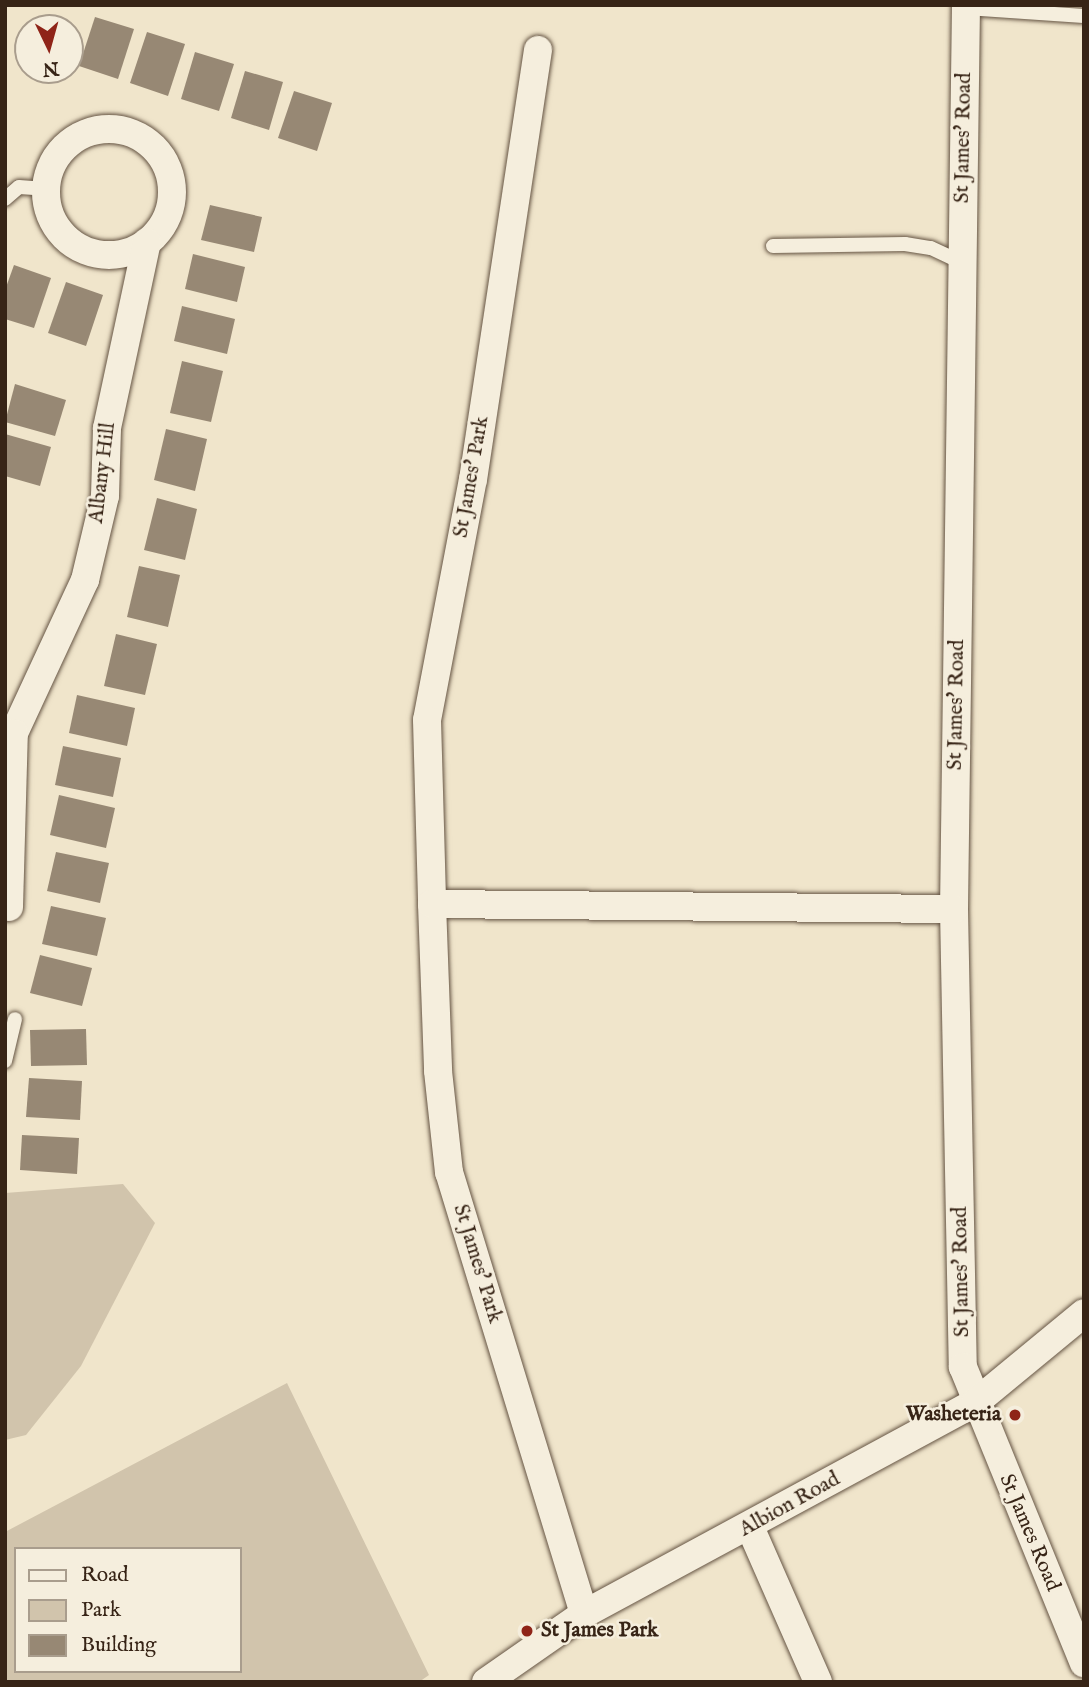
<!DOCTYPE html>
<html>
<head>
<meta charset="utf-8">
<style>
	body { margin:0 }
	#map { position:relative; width:1089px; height:1687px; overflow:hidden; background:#f0e5cb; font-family:"IM FELL English",serif }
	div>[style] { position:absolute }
	.green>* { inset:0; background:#d1c4ac }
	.building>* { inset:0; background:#978874 }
	.roads { filter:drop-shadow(0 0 2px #655443) drop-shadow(0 0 2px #655443) }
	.lane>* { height:14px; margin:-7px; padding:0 7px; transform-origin:7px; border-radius:7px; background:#f5eedd }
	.street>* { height:28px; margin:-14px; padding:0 14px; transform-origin:14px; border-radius:14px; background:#f5eedd }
	.street>.ring { margin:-14px; padding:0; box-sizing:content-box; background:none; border:28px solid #f5eedd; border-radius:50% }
	.dots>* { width:19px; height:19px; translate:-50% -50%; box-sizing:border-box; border:4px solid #f5eedd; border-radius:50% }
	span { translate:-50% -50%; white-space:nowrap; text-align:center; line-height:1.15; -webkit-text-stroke:5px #f5eedd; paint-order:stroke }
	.street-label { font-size:21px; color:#372416 }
	.poi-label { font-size:21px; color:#372416; font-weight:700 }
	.right { translate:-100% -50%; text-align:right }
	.left { translate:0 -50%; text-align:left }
	.frame { position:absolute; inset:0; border:7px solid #372416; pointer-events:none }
	.legend { position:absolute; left:14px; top:1547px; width:228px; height:126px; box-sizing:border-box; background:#f5eedd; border:2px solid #a99d8d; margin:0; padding:9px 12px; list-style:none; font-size:21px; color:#372416 }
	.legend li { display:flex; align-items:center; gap:14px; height:35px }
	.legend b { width:35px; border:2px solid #a99d8d }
	.north { position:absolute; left:14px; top:14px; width:70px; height:70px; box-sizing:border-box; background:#f5eedd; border:2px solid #a99d8d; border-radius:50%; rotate:175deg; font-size:19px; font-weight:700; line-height:28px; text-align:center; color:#372416 }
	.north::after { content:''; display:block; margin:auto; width:24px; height:32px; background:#8f2418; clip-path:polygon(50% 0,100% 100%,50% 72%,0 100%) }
</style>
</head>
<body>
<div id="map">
	<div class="green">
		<div style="clip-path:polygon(123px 1184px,155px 1223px,81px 1366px,26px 1435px,5px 1440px,5px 1193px)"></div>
		<div style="clip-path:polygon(evenodd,287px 1383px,429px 1675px,419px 1682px,5px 1682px,5px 1532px,287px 1383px,16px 1549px,240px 1549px,240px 1671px,16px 1671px,16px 1549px)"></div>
	</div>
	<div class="building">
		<div style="clip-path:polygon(95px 17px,134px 29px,118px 79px,79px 66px)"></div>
		<div style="clip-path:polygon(147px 32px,185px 44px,168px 96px,130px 83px)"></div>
		<div style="clip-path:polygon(195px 52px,234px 64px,219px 111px,181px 99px)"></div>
		<div style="clip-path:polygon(245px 71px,283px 82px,269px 130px,231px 118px)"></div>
		<div style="clip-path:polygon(294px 91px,332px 103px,317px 151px,278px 138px)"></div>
		<div style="clip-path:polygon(210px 205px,262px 217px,254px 252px,201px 240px)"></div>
		<div style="clip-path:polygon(193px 254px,245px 267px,237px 302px,185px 289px)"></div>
		<div style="clip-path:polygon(14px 265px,51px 278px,34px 328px,5px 319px,5px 290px)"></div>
		<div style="clip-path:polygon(66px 282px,103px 295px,86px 346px,48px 333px)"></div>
		<div style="clip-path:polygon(182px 306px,235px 319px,227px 354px,174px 341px)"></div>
		<div style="clip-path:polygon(182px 361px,223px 371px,211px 422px,170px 413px)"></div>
		<div style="clip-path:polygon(15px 384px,66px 400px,55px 436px,5px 422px)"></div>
		<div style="clip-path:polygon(166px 429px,207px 439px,195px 491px,154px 480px)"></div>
		<div style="clip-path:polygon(5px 434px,51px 447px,40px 486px,5px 476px)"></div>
		<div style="clip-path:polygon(157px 498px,197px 509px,185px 560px,144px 550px)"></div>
		<div style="clip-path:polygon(139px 566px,180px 575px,168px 627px,127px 617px)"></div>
		<div style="clip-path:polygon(116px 634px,157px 644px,145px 695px,104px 686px)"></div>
		<div style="clip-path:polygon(77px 695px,135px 708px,127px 746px,69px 733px)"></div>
		<div style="clip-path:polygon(63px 746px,121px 758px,113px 797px,55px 785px)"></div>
		<div style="clip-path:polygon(59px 795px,115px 808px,106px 848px,50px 835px)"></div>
		<div style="clip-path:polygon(56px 852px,109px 863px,100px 903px,47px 891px)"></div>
		<div style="clip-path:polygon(51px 906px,106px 918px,97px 956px,42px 944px)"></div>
		<div style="clip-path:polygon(40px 955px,92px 968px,82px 1006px,30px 993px)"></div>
		<div style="clip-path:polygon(86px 1029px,87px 1065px,31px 1066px,30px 1030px)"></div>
		<div style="clip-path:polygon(29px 1078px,82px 1081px,80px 1120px,26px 1117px)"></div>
		<div style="clip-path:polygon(22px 1135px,79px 1138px,77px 1174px,20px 1170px)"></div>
	</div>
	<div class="roads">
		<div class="lane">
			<div style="left:966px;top:8px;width:118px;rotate:3.9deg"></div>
			<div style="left:5px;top:199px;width:18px;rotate:-41deg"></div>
			<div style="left:19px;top:187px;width:27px;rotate:4deg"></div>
			<div style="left:773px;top:246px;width:132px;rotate:-0.9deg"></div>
			<div style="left:905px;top:244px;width:26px;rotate:9deg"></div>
			<div style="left:931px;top:248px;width:35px;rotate:25deg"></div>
			<div style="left:5px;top:1061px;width:43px;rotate:-76.6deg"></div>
		</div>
		<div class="street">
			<div style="left:966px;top:5px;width:904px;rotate:90.76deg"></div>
			<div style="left:954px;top:909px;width:458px;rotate:88.9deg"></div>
			<div style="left:963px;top:1367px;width:320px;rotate:67.8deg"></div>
			<div style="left:538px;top:50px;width:434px;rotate:98.6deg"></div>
			<div style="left:473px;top:479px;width:245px;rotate:100.8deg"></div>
			<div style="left:427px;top:720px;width:184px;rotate:88.4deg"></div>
			<div style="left:432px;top:904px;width:167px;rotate:87.9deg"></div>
			<div style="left:438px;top:1071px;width:102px;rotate:83.8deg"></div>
			<div style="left:449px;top:1172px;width:462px;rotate:73deg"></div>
			<div class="ring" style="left:46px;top:129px;width:98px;height:98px"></div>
			<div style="left:5px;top:735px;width:9px;rotate:-13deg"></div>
			<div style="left:14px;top:733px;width:169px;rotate:-65.1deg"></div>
			<div style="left:85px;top:580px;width:86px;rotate:-76.6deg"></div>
			<div style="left:105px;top:496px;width:68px;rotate:-88.3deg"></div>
			<div style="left:107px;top:428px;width:190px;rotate:-77.9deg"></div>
			<div style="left:432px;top:904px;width:522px;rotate:0.55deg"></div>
			<div style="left:9px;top:907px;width:174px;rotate:-88.4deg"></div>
			<div style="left:750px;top:1527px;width:169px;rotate:66.3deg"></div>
			<div style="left:486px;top:1682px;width:119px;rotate:-34.8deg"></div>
			<div style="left:584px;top:1614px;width:444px;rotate:-28.4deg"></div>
			<div style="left:975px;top:1403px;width:141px;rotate:-39.5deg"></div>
		</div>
	</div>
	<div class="dots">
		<div style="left:1015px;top:1415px;background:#8f2418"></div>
		<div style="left:527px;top:1631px;background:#8f2418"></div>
	</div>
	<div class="street-label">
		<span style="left:964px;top:138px;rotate:-89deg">St James' Road</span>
		<span style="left:103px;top:473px;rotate:-83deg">Albany Hill</span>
		<span style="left:472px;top:477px;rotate:-80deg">St James' Park</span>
		<span style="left:957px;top:705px;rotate:-89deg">St James' Road</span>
		<span style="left:477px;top:1264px;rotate:73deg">St James' Park</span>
		<span style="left:962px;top:1272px;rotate:-91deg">St James' Road</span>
		<span style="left:790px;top:1505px;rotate:-29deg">Albion Road</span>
		<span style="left:1029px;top:1533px;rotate:67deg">St James Road</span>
	</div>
	<div class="poi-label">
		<span class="right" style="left:1001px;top:1415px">Washeteria</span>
		<span class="left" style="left:541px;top:1631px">St James Park</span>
	</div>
	<div class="frame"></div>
	<ul class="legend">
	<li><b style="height:9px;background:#f5eedd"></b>Road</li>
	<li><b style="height:19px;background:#d1c4ac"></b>Park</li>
	<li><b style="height:19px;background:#978874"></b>Building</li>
	</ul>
	<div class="north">N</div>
</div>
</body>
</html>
